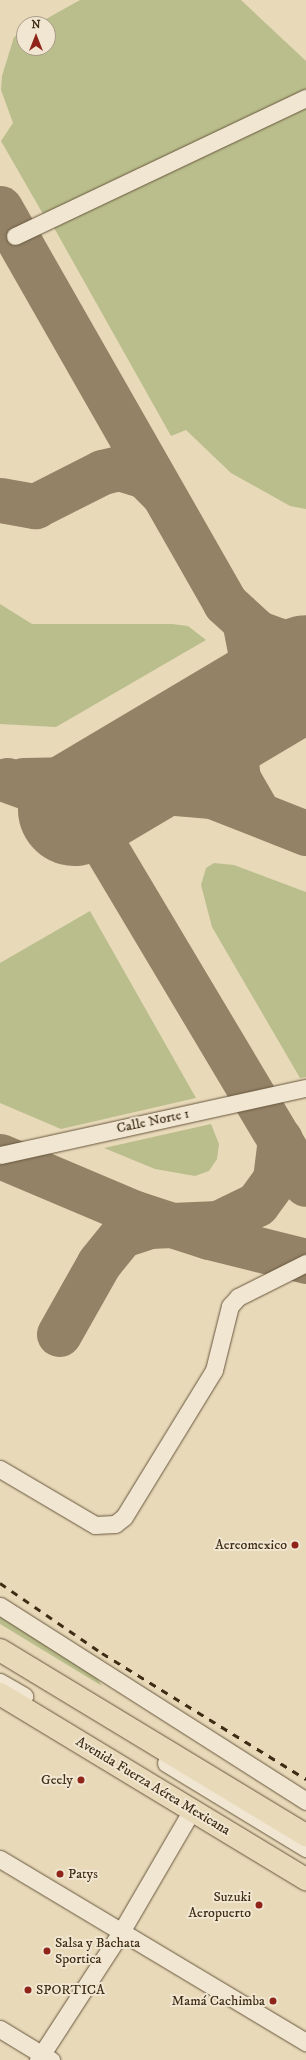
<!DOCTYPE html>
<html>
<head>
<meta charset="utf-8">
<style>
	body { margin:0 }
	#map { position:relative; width:306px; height:2060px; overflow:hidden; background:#e8d9b9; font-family:"IM FELL DW Pica",serif }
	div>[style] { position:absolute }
	.green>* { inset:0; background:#babe8c }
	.taxiway>* { height:45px; margin:-22.5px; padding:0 22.5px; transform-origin:22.5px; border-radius:22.5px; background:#938266 }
	.runway>* { height:113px; margin:-56.5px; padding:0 56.5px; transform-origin:56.5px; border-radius:56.5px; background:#938266 }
	.roads { filter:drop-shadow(0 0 1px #68573d) drop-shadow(0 0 1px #68573d) }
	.minor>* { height:17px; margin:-8.5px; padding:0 8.5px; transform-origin:8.5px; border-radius:8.5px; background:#f0e6d2 }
	.major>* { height:22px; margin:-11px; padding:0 11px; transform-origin:11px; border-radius:11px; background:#e8d9b9 }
	.rail>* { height:3px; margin-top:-1.5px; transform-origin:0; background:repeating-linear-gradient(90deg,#3e2c14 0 7px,transparent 0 14px) }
	.dots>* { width:11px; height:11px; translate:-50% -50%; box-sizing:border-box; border:2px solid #f0e6d2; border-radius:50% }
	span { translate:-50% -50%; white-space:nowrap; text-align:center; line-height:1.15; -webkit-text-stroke:4px #f0e6d2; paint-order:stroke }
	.street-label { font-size:14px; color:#3e2c14 }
	.poi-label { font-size:14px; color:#3e2c14 }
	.right { translate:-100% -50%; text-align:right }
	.left { translate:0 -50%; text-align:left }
	.north { position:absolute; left:16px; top:16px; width:40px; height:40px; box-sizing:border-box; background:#f0e6d2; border:1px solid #a99c86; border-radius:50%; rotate:0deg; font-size:11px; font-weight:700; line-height:16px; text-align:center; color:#3e2c14 }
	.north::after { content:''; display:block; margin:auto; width:14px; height:18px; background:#8f2418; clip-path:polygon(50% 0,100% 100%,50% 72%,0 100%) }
</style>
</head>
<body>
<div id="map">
	<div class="green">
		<div style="clip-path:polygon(80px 0,241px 0,306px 61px,306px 90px,43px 214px,1px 141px,13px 123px,1px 90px,2px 76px,14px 37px,24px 31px,24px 48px,48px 48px,48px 24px,37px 24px)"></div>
		<div style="clip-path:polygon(306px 108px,306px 509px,290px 506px,231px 473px,186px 430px,171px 436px,53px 226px)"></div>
		<div style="clip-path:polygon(0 604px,32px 624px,172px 624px,188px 626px,206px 640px,56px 727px,0 724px)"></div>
		<div style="clip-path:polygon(214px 863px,234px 865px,306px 892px,306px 1077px,300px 1078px,212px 927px,201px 885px,206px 868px)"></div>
		<div style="clip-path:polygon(90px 911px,196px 1098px,61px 1129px,0 1103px,0 963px)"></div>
		<div style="clip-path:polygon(211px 1124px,219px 1144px,217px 1159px,209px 1171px,195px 1176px,155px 1169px,104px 1148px)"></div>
		<div style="clip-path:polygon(0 1609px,93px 1672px,102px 1686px,0 1624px)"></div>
	</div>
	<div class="taxiway">
		<div style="left:0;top:208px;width:455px;rotate:60.3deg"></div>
		<div style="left:225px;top:603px;width:45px;rotate:42.3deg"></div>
		<div style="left:258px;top:633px;width:30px;rotate:20deg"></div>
		<div style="left:286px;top:643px;width:20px;rotate:3deg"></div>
		<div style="left:0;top:500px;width:36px;rotate:10deg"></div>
		<div style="left:35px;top:506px;width:75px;rotate:-26.9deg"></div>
		<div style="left:102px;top:472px;width:17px;rotate:-13deg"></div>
		<div style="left:119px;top:468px;width:27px;rotate:17deg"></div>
		<div style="left:145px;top:476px;width:23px;rotate:45deg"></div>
		<div style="left:7px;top:780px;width:59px;rotate:20deg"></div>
		<div style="left:62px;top:800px;width:38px;rotate:42deg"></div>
		<div style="left:90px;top:825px;width:21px;rotate:55deg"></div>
		<div style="left:102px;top:842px;width:398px;rotate:59.2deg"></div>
		<div style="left:23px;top:780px;width:53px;rotate:-1.1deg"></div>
		<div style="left:76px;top:779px;width:41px;rotate:-9.9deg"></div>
		<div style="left:116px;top:772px;width:73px;rotate:-24.1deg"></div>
		<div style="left:183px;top:742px;width:50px;rotate:-32.7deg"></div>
		<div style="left:225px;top:715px;width:22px;rotate:-43deg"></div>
		<div style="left:241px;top:700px;width:25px;rotate:-72deg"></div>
		<div style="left:249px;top:676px;width:20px;rotate:-84deg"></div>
		<div style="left:251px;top:656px;width:33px;rotate:-101deg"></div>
		<div style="left:93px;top:786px;width:119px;rotate:4.8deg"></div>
		<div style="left:212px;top:796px;width:101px;rotate:21.5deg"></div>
		<div style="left:258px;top:813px;width:39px;rotate:-120deg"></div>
		<div style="left:238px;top:779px;width:31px;rotate:-97deg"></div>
		<div style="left:234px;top:748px;width:38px;rotate:-65deg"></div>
		<div style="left:250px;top:714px;width:40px;rotate:-42deg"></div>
		<div style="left:0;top:1156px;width:147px;rotate:22.9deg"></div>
		<div style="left:135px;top:1213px;width:78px;rotate:18deg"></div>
		<div style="left:209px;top:1237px;width:100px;rotate:13.9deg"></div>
		<div style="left:59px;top:1334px;width:81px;rotate:-60.6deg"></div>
		<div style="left:99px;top:1263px;width:36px;rotate:-51deg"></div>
		<div style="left:122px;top:1235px;width:28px;rotate:-18deg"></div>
		<div style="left:149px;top:1226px;width:69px;rotate:-2.5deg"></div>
		<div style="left:218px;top:1223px;width:43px;rotate:-26deg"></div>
		<div style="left:257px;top:1204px;width:31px;rotate:-54deg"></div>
		<div style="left:275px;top:1179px;width:40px;rotate:-82.9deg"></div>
	</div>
	<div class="runway">
		<div style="left:74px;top:809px;width:270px;rotate:-30.7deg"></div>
	</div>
	<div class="roads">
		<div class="minor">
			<div style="left:15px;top:236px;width:322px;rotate:-25.4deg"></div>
			<div style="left:0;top:1155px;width:313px;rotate:-12.4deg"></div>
			<div style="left:0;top:1469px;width:110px;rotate:30.5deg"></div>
			<div style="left:95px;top:1525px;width:20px;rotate:-3deg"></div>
			<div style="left:115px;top:1524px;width:11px;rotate:-38deg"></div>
			<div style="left:124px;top:1517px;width:172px;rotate:-58.5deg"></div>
			<div style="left:214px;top:1370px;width:66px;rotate:-76deg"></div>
			<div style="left:230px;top:1306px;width:12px;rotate:-48deg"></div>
			<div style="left:238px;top:1297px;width:76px;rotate:-26.6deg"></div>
			<div style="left:0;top:1606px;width:363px;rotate:32.5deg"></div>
			<div style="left:0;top:1682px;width:28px;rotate:30deg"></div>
			<div style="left:166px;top:1763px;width:164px;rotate:31.3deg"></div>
			<div style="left:0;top:1859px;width:357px;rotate:30.9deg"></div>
			<div style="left:0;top:2029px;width:60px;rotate:31.3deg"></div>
			<div style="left:38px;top:2060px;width:153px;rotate:-57deg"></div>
			<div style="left:121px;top:1932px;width:141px;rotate:-59.8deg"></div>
		</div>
		<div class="major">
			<div style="left:0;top:1650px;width:358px;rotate:31.2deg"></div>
			<div style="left:0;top:1694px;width:358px;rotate:31.2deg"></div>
		</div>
	</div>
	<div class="rail">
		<div style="left:0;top:1583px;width:124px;rotate:34.5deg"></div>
		<div style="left:102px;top:1653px;width:240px;rotate:31.7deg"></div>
	</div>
	<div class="dots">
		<div style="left:295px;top:1545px;background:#8f2418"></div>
		<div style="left:81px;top:1780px;background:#8f2418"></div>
		<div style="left:60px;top:1874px;background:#8f2418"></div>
		<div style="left:259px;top:1905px;background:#8f2418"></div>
		<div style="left:47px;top:1951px;background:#8f2418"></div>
		<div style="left:28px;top:1990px;background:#8f2418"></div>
		<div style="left:273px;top:2001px;background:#8f2418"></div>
	</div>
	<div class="street-label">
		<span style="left:153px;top:1121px;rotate:-12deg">Calle Norte 1</span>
		<span style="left:153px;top:1786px;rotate:31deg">Avenida Fuerza Aérea Mexicana</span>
	</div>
	<div class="poi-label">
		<span class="right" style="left:287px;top:1545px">Aereomexico</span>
		<span class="right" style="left:73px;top:1780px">Geely</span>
		<span class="left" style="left:68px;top:1874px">Patys</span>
		<span class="right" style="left:251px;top:1905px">Suzuki<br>Aeropuerto</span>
		<span class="left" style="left:55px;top:1951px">Salsa y Bachata<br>Sportica</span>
		<span class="left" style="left:36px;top:1990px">SPORTICA</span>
		<span class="right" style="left:265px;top:2001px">Mamá Cachimba</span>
	</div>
	<div class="north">N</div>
</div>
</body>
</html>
